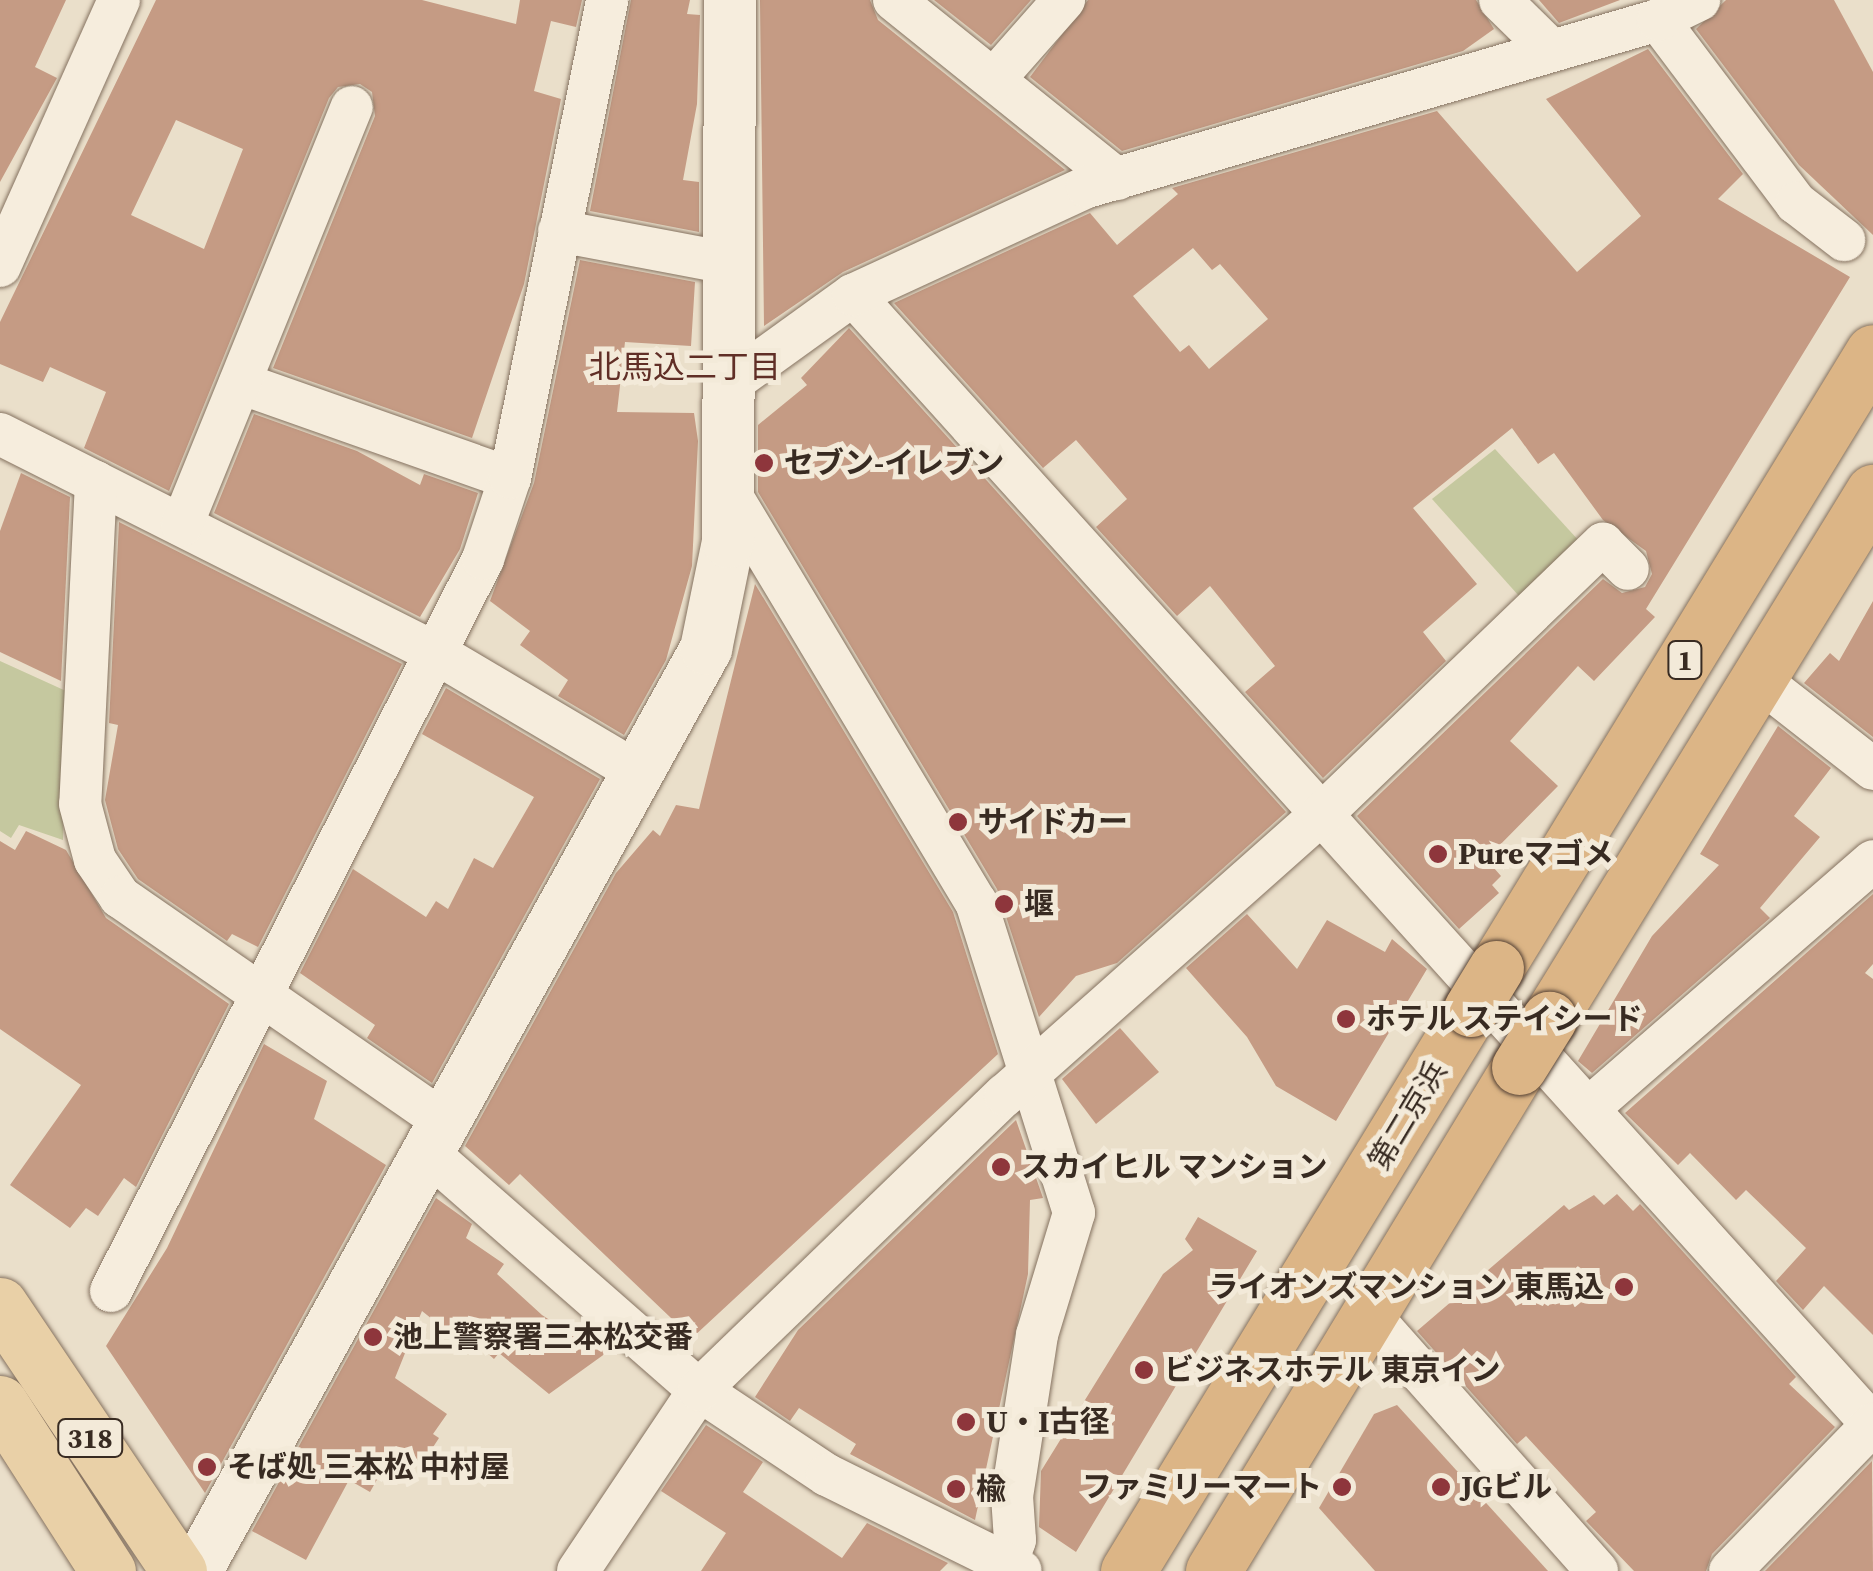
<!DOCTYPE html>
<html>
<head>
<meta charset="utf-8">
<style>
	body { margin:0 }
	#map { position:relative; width:1873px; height:1571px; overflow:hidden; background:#eadfca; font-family:"Source Serif 4","Noto Sans JP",serif }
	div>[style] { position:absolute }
	.green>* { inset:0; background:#c5c89f }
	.building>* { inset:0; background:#c59b84 }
	.roads { filter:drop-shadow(0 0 2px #857260) drop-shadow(0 0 2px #857260) }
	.minor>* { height:42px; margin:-21px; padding:0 21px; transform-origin:21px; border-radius:21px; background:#f6eddd }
	.tertiary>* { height:52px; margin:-26px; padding:0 26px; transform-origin:26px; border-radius:26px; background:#f6eddd }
	.primary>* { height:55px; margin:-27.5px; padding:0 27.5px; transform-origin:27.5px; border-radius:27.5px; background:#e9d0a7 }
	.trunk>* { height:55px; margin:-27.5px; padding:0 27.5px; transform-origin:27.5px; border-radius:27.5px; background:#dcb586 }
	.bridges { filter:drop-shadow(0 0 2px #544134) drop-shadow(0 0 2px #544134) }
	.trunk-bridge>* { height:55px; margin:-27.5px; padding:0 27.5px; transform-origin:27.5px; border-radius:27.5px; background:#dcb586 }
	.dots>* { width:28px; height:28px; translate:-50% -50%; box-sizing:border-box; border:5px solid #f3ead9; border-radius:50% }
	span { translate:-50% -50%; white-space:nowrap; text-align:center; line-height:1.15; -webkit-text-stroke:10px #f3ead9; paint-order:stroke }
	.shield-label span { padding:2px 8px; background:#f3ead9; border:2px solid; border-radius:8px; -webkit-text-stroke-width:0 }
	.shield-label { font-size:28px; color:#382b22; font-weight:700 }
	.poi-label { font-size:30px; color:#382b22; font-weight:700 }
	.left { translate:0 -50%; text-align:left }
	.right { translate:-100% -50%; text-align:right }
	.street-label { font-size:30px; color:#382b22 }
	.neighbourhood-label { font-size:32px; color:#602e26 }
</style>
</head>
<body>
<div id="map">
	<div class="green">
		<div style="clip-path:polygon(1495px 449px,1580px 542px,1519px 596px,1432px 499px)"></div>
		<div style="clip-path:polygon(0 661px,66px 691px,63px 840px,19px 825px,11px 838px,0 831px)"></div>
	</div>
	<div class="building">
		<div style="clip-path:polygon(0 0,66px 0,35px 67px,57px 78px,0 182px)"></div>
		<div style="clip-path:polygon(evenodd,156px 0,422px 0,516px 24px,520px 0,582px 0,576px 27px,551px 21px,534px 91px,561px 99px,524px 284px,472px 438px,273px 368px,375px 116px,372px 92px,360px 84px,338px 87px,329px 98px,169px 491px,84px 448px,106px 392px,50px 367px,43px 382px,0 364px,0 322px,156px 0,176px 120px,243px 149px,204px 249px,131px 215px,176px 120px)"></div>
		<div style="clip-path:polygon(631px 0,690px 0,687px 14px,700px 15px,697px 104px,683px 180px,699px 182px,699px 232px,590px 211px)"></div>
		<div style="clip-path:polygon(760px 0,870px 0,878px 20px,1065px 170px,843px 272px,764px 326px)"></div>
		<div style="clip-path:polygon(934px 0,1031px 0,991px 45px)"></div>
		<div style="clip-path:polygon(1088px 0,1476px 0,1494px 29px,1463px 51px,1122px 151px,1030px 77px)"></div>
		<div style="clip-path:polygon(1539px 0,1620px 0,1559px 23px)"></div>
		<div style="clip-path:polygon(1834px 0,1873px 72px,1873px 235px,1799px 165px,1696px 29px,1726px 0)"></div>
		<div style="clip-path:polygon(evenodd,1648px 49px,1743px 174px,1718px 199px,1850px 277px,1646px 609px,1655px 617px,1594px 681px,1578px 666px,1510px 741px,1558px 786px,1486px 859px,1501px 876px,1492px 885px,1499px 893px,1459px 929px,1357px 816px,1603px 579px,1622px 593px,1645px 587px,1652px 574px,1646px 551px,1603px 520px,1554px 453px,1538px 464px,1512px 428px,1413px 508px,1477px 584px,1423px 632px,1446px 661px,1323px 778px,1245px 692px,1275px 666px,1210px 586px,1177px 616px,1096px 527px,1127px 499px,1076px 440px,1043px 468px,894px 303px,1090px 213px,1117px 245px,1178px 194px,1172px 188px,1437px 111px,1577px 272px,1641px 216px,1546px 99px,1648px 49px,1193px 248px,1212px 270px,1220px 264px,1268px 319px,1209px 369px,1189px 345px,1180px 352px,1133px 296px,1193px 248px)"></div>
		<div style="clip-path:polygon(580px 260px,695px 282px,691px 346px,625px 342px,617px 412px,694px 413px,698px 441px,692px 566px,666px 660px,624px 735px,558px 696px,568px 680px,520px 645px,530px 631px,490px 601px,534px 483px)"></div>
		<div style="clip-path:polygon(849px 328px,1286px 812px,1117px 963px,1076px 976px,1039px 1017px,997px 889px,758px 492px,758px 425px,807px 385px,801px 378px)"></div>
		<div style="clip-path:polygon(254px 414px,357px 451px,420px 485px,424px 474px,478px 493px,460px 549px,420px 617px,214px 513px)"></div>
		<div style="clip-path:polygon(21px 473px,70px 497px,61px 681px,0 652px,0 531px)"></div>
		<div style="clip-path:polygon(119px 522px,402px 664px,258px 947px,232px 934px,227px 941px,138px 879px,118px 849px,105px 800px,118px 725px,109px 723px)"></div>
		<div style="clip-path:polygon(755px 584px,953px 912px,998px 1054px,692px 1338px,520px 1174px,509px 1185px,465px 1146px,616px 873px,653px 830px,660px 836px,676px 805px,699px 809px)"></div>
		<div style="clip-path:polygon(1873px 601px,1873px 737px,1804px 683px,1830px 653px,1839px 661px)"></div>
		<div style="clip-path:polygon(446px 688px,600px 779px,432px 1083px,367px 1038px,375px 1025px,300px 973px,353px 869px,426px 917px,436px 901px,448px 909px,474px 858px,493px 868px,534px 797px,422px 734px)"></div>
		<div style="clip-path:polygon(1778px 726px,1831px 768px,1794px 816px,1820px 837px,1760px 908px,1770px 918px,1592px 1073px,1578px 1061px,1652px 936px,1719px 865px,1700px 854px)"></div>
		<div style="clip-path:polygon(26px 831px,66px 850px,106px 918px,229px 1004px,136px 1187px,124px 1178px,98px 1216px,86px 1208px,70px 1228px,10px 1185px,81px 1085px,0 1029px,0 841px,15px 850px)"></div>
		<div style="clip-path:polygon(1873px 894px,1873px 964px,1865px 973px,1873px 979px,1873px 1335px,1824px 1286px,1803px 1310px,1776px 1281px,1806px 1248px,1746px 1190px,1736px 1200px,1690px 1153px,1678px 1165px,1625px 1113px)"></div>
		<div style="clip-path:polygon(1247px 914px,1297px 969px,1327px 920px,1385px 952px,1392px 939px,1427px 969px,1336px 1121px,1276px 1086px,1247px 1037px,1186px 968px)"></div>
		<div style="clip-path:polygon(1120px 1028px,1159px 1072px,1096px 1124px,1062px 1079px)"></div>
		<div style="clip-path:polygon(264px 1044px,327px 1081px,314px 1119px,386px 1165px,205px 1493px,106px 1346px,167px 1248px)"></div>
		<div style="clip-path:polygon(1016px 1120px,1043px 1198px,1030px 1200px,1028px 1274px,975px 1520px,850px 1454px,856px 1444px,799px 1408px,790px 1421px,755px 1397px,798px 1330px)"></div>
		<div style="clip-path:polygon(1617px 1194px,1633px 1211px,1640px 1204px,1796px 1377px,1789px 1384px,1835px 1427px,1712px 1554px,1706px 1571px,1634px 1571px,1586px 1521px,1596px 1512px,1526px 1436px,1517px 1444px,1417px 1331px,1564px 1205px,1569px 1210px,1594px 1195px,1604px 1205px)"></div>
		<div style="clip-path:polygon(436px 1198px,472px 1224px,466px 1238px,504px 1264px,497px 1274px,542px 1315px,577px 1338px,589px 1327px,613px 1348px,549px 1394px,499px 1353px,494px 1359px,459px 1328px,452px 1335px,422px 1311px,395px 1378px,447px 1414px,433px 1434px,439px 1438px,422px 1464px,396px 1446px,370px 1492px,349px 1480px,306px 1560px,252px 1531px)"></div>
		<div style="clip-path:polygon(1198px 1217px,1257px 1251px,1076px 1552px,1039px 1527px,1041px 1471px,1163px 1274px,1193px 1250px,1185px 1239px)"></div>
		<div style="clip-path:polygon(1397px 1405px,1548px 1571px,1375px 1571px,1319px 1508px,1374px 1414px)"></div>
		<div style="clip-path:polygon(706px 1425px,763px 1462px,743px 1492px,842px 1558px,867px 1523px,948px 1563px,940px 1571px,701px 1571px,726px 1533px,661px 1491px)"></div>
		<div style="clip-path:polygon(1872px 1461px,1873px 1571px,1765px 1571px)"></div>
	</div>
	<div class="roads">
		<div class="minor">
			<div style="left:894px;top:0;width:286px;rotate:38.8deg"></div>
			<div style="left:1500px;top:0;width:70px;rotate:44.4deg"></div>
			<div style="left:1658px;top:20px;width:229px;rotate:53deg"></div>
			<div style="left:1796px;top:203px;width:61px;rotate:37.6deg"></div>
			<div style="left:996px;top:77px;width:103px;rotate:-48.6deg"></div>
			<div style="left:559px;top:231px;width:173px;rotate:10.7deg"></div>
			<div style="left:0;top:266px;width:291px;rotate:-65.9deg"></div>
			<div style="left:853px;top:295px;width:1522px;rotate:47.93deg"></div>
			<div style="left:240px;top:383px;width:286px;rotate:19.4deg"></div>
			<div style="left:728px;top:385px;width:154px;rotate:-35.8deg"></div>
			<div style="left:853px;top:295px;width:258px;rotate:-24.8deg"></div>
			<div style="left:1087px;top:187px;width:595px;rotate:-16.3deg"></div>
			<div style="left:1658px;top:20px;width:46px;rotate:-26deg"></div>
			<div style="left:0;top:434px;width:488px;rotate:26.7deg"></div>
			<div style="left:436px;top:653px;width:238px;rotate:30.6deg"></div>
			<div style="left:96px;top:482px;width:322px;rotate:92.8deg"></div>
			<div style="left:80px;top:804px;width:58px;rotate:75deg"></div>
			<div style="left:95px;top:860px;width:45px;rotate:56deg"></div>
			<div style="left:120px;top:897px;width:397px;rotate:34.7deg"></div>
			<div style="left:728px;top:490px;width:481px;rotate:59deg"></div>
			<div style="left:976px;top:902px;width:326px;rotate:72.5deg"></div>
			<div style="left:1074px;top:1213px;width:127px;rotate:106.9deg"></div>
			<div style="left:1037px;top:1335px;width:163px;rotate:98.8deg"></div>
			<div style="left:1012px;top:1496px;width:44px;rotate:86.1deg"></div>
			<div style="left:1015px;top:1540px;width:33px;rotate:110deg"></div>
			<div style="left:182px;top:525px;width:451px;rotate:-67.9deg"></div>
			<div style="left:1758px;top:679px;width:146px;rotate:38deg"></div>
			<div style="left:1589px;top:1108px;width:376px;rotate:-41deg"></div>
			<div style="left:428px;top:1153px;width:360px;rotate:41.2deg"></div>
			<div style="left:699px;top:1390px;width:154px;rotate:33.6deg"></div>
			<div style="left:827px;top:1475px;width:216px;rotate:26.3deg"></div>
			<div style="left:111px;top:1291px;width:821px;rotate:-63.06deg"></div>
			<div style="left:483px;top:559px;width:85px;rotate:-71.6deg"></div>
			<div style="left:510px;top:478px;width:488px;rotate:-78.5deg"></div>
			<div style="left:1368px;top:1313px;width:345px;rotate:48.4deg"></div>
			<div style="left:578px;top:1571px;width:218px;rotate:-56.2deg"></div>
			<div style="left:699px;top:1390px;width:425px;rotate:-44deg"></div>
			<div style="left:1005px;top:1095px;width:424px;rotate:-41.6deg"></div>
			<div style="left:1322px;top:814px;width:390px;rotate:-43.9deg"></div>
			<div style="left:1603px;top:544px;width:35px;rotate:45deg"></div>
			<div style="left:1730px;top:1571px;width:205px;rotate:-45.8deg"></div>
		</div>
		<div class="tertiary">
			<div style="left:196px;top:1571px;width:1054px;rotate:-61.05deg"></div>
			<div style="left:706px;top:649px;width:109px;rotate:-78.4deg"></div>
			<div style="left:728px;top:542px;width:542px;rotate:-89.79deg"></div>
		</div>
		<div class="primary">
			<div style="left:0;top:1305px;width:321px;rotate:56.1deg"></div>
			<div style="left:0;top:1403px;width:200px;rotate:57.3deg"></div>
		</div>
		<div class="trunk">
			<div style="left:1496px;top:968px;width:722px;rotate:-58.53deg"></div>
			<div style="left:1549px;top:1019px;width:619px;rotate:-58.42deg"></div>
			<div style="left:1128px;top:1571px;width:658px;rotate:-58.6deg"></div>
			<div style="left:1213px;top:1571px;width:590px;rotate:-58.74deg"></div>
		</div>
	</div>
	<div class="bridges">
		<div class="trunk-bridge">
			<div style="left:1471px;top:1009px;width:48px;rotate:-58.6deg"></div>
			<div style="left:1519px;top:1067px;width:57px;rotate:-58deg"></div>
		</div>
	</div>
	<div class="dots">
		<div style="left:764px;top:463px;background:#8e363c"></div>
		<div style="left:958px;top:822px;background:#8e363c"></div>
		<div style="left:1438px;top:854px;background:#8e363c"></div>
		<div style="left:1004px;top:904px;background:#8e363c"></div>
		<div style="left:1346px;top:1019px;background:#8e363c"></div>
		<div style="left:1001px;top:1167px;background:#8e363c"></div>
		<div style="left:1624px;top:1287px;background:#8e363c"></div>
		<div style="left:373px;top:1337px;background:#8e363c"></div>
		<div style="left:1144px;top:1370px;background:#8e363c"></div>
		<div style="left:966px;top:1422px;background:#8e363c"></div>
		<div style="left:207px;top:1467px;background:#8e363c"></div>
		<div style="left:1342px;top:1487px;background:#8e363c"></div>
		<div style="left:1441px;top:1487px;background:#8e363c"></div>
		<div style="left:956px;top:1489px;background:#8e363c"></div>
	</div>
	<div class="shield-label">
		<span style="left:1685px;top:660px">1</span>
		<span style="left:90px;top:1438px">318</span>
	</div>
	<div class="poi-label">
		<span class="left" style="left:784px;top:463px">セブン-イレブン</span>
		<span class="left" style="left:978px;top:822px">サイドカー</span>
		<span class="left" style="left:1458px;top:854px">Pureマゴメ</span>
		<span class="left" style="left:1024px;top:904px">堰</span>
		<span class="left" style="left:1366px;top:1019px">ホテル ステイシード</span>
		<span class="left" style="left:1021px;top:1167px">スカイヒル マンション</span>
		<span class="right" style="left:1604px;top:1287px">ライオンズマンション 東馬込</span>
		<span class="left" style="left:393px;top:1337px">池上警察署三本松交番</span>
		<span class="left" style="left:1164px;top:1370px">ビジネスホテル 東京イン</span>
		<span class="left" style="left:986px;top:1422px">U・I古径</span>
		<span class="left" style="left:227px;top:1467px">そば処 三本松 中村屋</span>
		<span class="right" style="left:1322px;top:1487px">ファミリーマート</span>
		<span class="left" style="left:1461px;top:1487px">JGビル</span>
		<span class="left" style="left:976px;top:1489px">楡</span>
	</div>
	<div class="street-label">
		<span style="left:1408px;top:1116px;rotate:-59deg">第二京浜</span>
	</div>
	<div class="neighbourhood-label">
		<span style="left:685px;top:367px">北馬込二丁目</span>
	</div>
</div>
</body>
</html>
